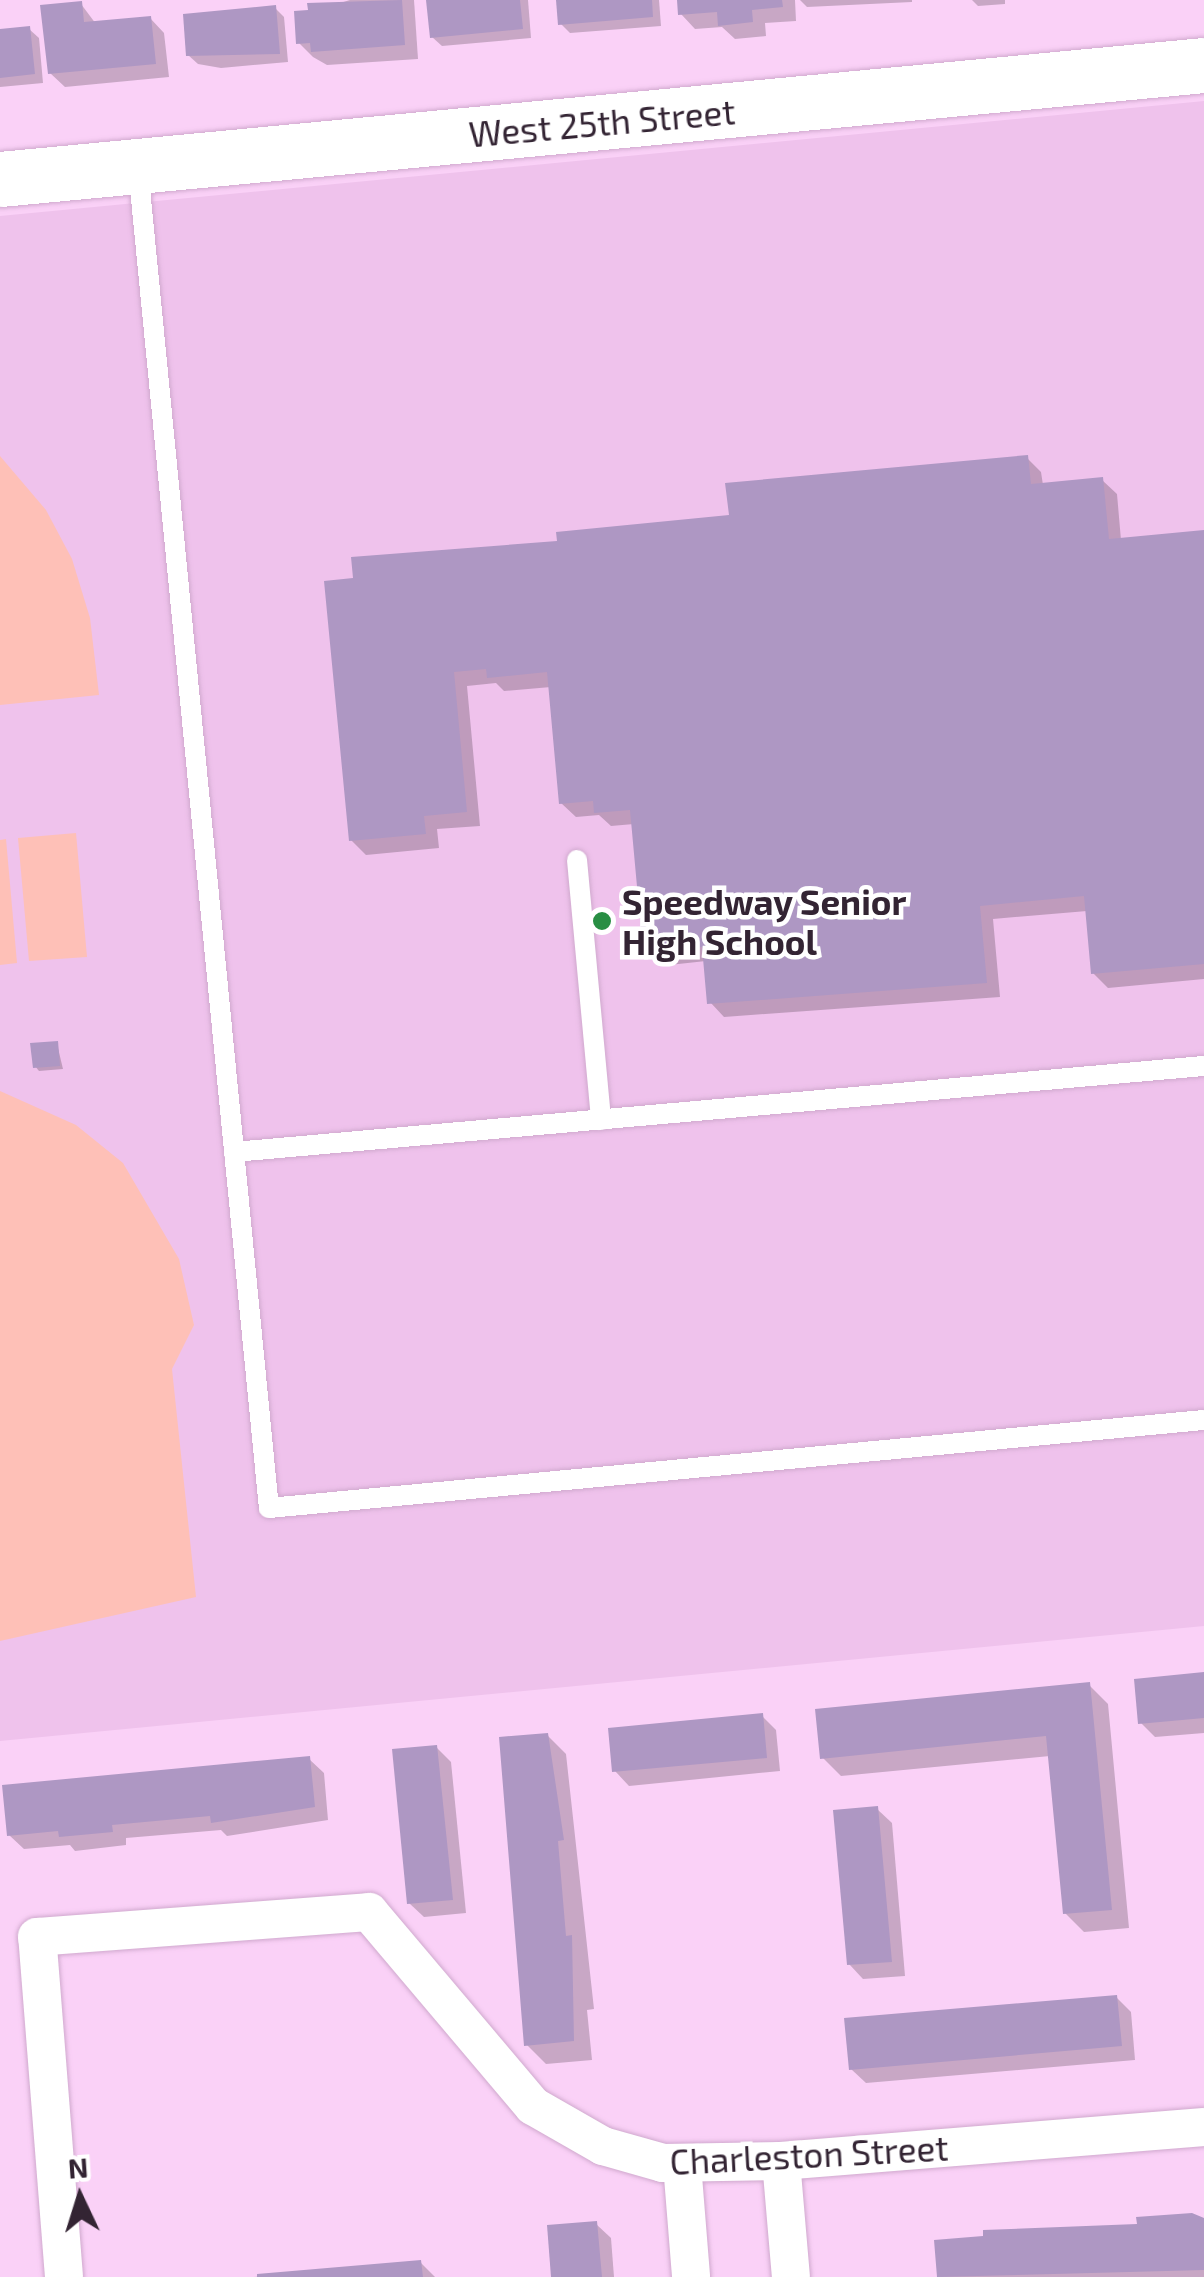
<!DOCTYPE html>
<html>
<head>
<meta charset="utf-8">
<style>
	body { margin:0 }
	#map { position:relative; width:1204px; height:2277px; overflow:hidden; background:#fad1f7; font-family:"Exo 2",sans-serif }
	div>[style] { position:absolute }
	.built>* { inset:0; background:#efc2ec }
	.green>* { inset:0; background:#fec0b7 }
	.shadow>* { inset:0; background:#0003 }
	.building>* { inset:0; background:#ae97c3 }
	.roads { filter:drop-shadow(0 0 2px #d0a9ce) drop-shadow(0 0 2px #d0a9ce) }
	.lane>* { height:20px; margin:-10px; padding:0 10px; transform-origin:10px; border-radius:10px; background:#fff }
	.street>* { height:38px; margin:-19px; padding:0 19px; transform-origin:19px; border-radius:19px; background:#fff }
	.secondary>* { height:55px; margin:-27.5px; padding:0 27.5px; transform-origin:27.5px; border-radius:27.5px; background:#fff }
	.dots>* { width:28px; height:28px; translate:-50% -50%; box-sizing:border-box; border:5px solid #fff; border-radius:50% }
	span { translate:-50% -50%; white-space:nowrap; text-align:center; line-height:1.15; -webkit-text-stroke:9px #fff; paint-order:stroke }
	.street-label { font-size:35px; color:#332433 }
	.poi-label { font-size:35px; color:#332433; font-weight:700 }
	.left { translate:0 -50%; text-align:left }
	.north { position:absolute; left:30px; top:2147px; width:100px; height:100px; -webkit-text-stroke:8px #fff; paint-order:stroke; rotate:356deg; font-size:28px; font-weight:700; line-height:40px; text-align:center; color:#332433 }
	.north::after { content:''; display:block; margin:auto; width:35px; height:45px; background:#332433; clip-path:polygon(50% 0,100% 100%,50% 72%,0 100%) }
</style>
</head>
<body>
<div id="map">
	<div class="built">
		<div style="clip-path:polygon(1204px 101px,1204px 1626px,0 1741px,0 216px)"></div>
	</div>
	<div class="green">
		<div style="clip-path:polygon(0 456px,46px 510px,72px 559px,90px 618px,99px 695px,0 705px)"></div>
		<div style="clip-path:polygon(76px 833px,87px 957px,29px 961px,18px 838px)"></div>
		<div style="clip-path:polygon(6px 839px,17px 963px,0 965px,0 840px)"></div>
		<div style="clip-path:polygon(0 1091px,76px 1125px,123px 1163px,179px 1259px,194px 1325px,172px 1369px,196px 1597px,0 1641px)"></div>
	</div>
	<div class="shadow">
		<div style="clip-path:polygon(350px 0,414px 0,418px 59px,327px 65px,313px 57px,299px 43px,310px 12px)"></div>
		<div style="clip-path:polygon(429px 0,528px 0,531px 38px,442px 46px,432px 37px)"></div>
		<div style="clip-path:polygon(559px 0,659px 0,661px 26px,570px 33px,561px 24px)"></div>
		<div style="clip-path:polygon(680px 0,795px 0,796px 21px,765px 23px,766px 36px,735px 39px,722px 27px,695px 29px,681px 14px)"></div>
		<div style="clip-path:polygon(800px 0,912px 0,912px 2px,807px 7px)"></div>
		<div style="clip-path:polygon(972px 0,1005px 0,1005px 4px,978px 6px)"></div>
		<div style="clip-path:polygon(81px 4px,96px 24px,150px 18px,164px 33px,169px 77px,65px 87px,50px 73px)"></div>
		<div style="clip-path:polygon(275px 8px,284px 17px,288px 62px,221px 68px,198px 64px,188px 55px)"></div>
		<div style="clip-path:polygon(29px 29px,39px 38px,43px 83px,0 87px,0 31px)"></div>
		<div style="clip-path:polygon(1027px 458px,1041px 472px,1043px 485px,1102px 480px,1117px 494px,1121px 540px,1204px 533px,1204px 979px,1108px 988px,1093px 973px,1087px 911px,993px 919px,1000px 997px,724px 1017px,710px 1002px,706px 961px,660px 966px,646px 951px,634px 824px,611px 826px,599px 815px,576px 817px,561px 803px,551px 687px,504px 691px,496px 683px,467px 686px,480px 826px,437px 829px,439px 848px,366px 855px,351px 840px,327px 583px,731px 518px)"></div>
		<div style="clip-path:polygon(57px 1044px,63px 1069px,39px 1071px,35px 1066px)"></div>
		<div style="clip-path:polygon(1204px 1674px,1204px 1733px,1155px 1737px,1141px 1723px)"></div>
		<div style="clip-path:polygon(1089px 1685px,1108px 1704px,1129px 1928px,1084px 1932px,1065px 1913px,1050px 1756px,841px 1776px,822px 1757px)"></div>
		<div style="clip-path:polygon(762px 1716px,776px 1730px,780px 1771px,629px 1786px,615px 1771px)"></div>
		<div style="clip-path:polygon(547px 1735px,566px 1754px,594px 2009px,587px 2010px,592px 2060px,546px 2064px,527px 2045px)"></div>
		<div style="clip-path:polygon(436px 1747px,451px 1762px,466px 1913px,424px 1917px,409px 1903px)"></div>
		<div style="clip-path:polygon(309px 1759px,324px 1773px,328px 1820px,227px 1836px,221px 1830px,126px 1838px,126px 1845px,75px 1851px,70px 1845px,24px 1849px,9px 1835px)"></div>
		<div style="clip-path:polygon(877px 1809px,892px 1823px,905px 1976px,863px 1979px,849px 1964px)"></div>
		<div style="clip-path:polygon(1116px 1997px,1131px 2012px,1135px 2060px,866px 2083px,851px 2069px)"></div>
		<div style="clip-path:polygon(1204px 2220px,1204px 2277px,939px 2277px,936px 2242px)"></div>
		<div style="clip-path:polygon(596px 2224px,611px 2238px,614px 2277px,554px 2277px)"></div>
		<div style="clip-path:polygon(420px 2262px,435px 2277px,254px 2277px)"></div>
	</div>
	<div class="building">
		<div style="clip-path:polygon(402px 0,405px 45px,311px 52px,310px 43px,296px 44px,294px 11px,308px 10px,307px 3px)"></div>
		<div style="clip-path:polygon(426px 0,520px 0,523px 29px,430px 38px)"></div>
		<div style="clip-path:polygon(556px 0,652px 0,653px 17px,558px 25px)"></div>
		<div style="clip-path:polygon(677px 0,782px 0,783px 7px,752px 10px,753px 22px,718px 26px,717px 12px,678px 15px)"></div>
		<div style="clip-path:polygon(82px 1px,84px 22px,151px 16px,156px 64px,48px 74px,40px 5px)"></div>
		<div style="clip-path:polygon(276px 5px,280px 54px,186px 56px,183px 14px)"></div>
		<div style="clip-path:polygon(30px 26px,35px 74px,0 78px,0 29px)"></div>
		<div style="clip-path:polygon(1028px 455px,1031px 484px,1103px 477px,1109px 539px,1204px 530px,1204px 964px,1091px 974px,1084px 896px,980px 906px,987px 983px,707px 1004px,702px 947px,643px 952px,630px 810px,594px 813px,593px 801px,559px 804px,547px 672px,487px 678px,486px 669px,454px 672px,467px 812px,424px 816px,426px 834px,349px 841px,324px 581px,353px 578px,351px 557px,557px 541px,556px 532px,729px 515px,725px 483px)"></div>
		<div style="clip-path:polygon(58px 1041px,60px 1066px,33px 1068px,30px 1043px)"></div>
		<div style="clip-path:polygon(1204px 1672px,1204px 1718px,1138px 1724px,1134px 1679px)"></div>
		<div style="clip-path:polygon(1090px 1682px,1112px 1910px,1063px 1914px,1046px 1736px,820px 1759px,815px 1709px)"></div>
		<div style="clip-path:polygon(763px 1713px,767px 1758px,612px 1772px,608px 1728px)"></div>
		<div style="clip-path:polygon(548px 1733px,564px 1840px,558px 1841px,566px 1936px,572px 1935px,574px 2041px,524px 2046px,499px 1737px)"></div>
		<div style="clip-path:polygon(437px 1745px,453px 1900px,407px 1904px,392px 1749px)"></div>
		<div style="clip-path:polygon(310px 1756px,315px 1807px,211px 1823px,210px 1816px,112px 1825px,113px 1832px,59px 1837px,58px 1831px,7px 1836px,2px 1785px)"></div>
		<div style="clip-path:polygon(878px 1806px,892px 1962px,847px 1965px,833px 1810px)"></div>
		<div style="clip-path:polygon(1117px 1995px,1122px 2046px,849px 2070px,844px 2018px)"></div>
		<div style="clip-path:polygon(1192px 2213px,1204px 2218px,1204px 2270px,937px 2277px,934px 2240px,983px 2236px,983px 2230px,1137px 2224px,1136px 2217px)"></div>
		<div style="clip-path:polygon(597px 2221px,602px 2277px,551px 2277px,547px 2225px)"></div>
		<div style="clip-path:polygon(421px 2260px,423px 2277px,257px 2277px,257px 2274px)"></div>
	</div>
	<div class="roads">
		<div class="lane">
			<div style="left:138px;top:168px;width:1346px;rotate:84.42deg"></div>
			<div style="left:269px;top:1508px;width:939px;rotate:-5.38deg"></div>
			<div style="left:577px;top:860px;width:261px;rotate:84.7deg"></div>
			<div style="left:234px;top:1152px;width:974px;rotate:-5.07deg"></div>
		</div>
		<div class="street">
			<div style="left:781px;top:2161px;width:116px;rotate:85.1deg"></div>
			<div style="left:682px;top:2164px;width:113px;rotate:85.4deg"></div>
			<div style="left:64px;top:2277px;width:341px;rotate:-94.5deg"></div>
			<div style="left:37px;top:1937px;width:333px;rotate:-4.3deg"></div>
			<div style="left:369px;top:1912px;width:254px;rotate:49.8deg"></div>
			<div style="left:533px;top:2106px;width:81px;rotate:29.7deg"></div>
			<div style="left:603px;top:2146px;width:62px;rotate:15.8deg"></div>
			<div style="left:663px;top:2163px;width:118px;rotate:-1deg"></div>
			<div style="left:781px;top:2161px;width:424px;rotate:-4.6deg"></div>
		</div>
		<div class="secondary">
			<div style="left:0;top:179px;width:1209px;rotate:-5.41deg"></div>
		</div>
	</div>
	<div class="dots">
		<div style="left:602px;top:921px;background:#288e43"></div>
	</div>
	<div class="street-label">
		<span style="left:602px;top:122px;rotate:-5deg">West 25th Street</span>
		<span style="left:809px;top:2154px;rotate:-3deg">Charleston Street</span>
	</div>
	<div class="poi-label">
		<span class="left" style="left:622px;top:921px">Speedway Senior<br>High School</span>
	</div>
	<div class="north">N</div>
</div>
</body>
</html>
